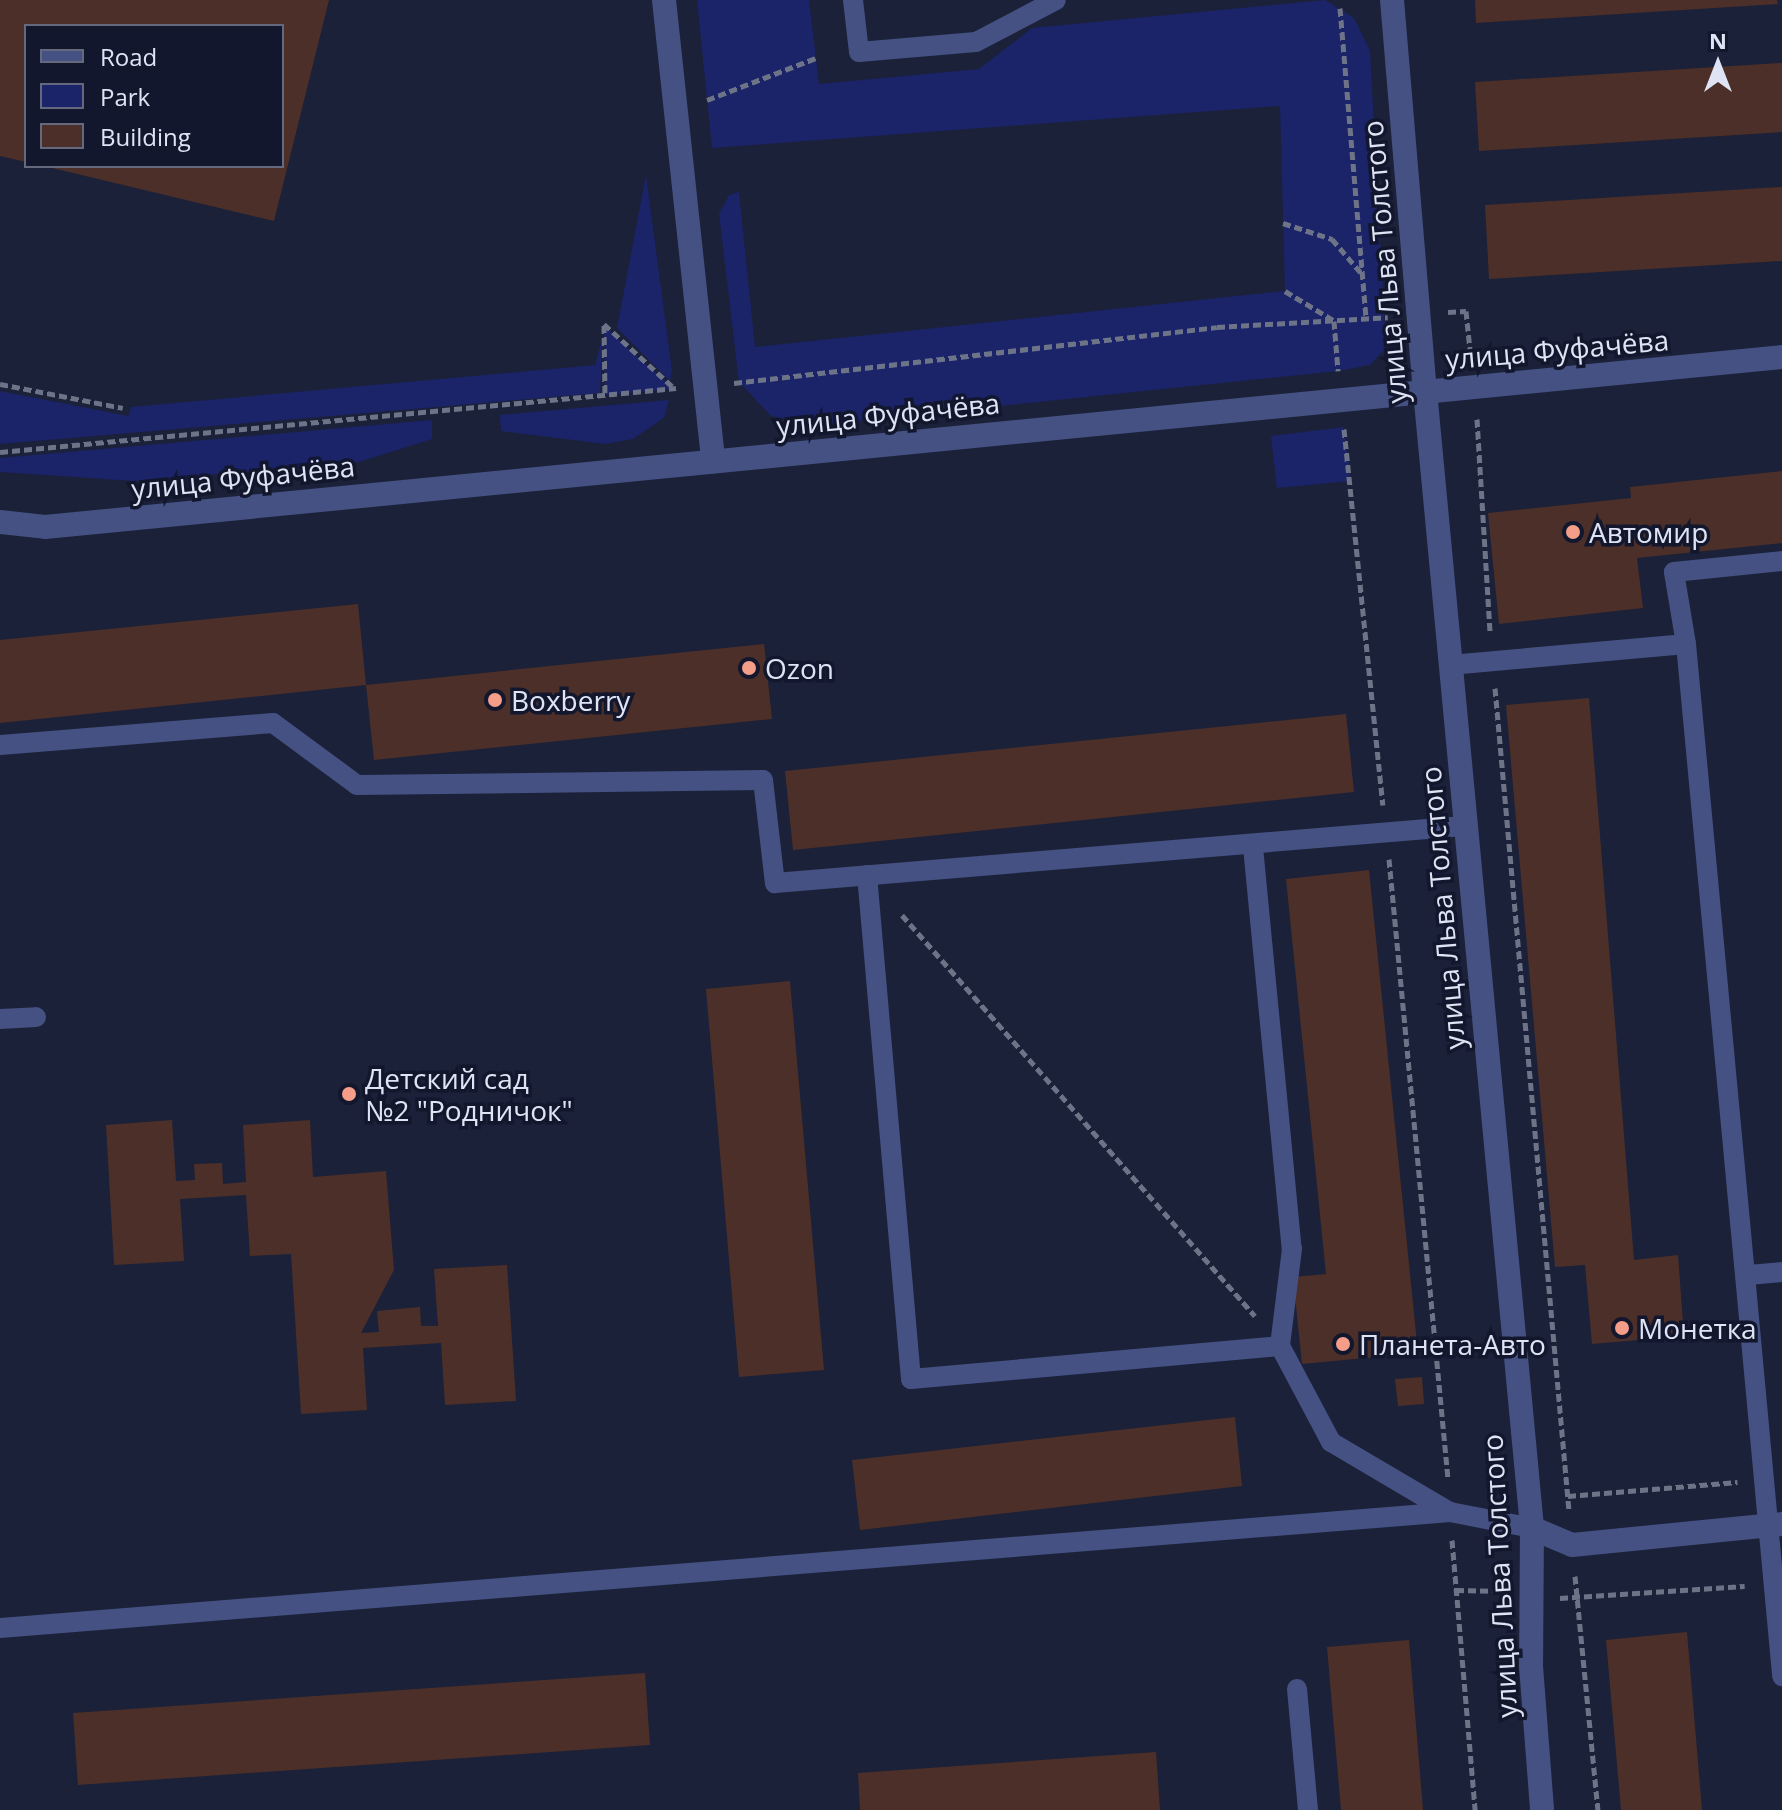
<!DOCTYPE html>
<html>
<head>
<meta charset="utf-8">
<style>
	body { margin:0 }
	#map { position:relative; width:1782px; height:1810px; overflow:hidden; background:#1b2138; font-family:"Open Sans",sans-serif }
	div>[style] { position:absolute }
	.green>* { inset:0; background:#1b2369 }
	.building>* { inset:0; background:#4c2f28 }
	.path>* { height:5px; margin-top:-2.5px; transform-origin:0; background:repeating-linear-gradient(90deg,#6e7488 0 8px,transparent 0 12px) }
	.service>* { height:20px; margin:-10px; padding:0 10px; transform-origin:10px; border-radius:10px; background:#445182 }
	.minor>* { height:24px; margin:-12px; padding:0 12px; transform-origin:12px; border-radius:12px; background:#445182 }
	.tertiary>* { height:24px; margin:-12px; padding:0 12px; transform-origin:12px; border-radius:12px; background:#445182 }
	.dots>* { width:22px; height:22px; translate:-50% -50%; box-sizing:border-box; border:4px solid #12172e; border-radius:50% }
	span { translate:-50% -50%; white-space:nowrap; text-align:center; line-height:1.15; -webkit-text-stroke:7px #12172e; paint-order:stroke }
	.street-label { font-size:28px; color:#dfe4f4 }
	.poi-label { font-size:28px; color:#dfe4f4 }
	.left { translate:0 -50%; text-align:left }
	.legend { position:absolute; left:24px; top:24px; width:260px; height:144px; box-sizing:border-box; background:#12172e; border:2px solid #64697d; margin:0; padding:10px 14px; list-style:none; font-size:24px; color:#dfe4f4 }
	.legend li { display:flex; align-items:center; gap:16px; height:40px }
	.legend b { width:40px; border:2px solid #64697d }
	.north { position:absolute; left:1678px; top:24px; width:80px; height:80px; -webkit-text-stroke:6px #12172e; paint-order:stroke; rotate:0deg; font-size:22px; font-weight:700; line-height:32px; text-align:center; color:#dfe4f4 }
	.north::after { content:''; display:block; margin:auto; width:28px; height:36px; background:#dfe4f4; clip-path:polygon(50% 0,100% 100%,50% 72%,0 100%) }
</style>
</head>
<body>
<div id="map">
	<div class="green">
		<div style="clip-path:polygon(697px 0,809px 0,819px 84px,979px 69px,1032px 28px,1325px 0,1354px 18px,1370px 51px,1386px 348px,1370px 365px,1338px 371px,817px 425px,771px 416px,739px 382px,719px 214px,729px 195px,739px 192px,755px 347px,1285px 291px,1280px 106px,712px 148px)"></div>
		<div style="clip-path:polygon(646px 175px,672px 371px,670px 381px,617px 328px)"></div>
		<div style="clip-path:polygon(604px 324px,623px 344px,675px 389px,605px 395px)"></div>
		<div style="clip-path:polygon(603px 336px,600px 393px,0 444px,0 391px,128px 416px,131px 407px,595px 365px)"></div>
		<div style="clip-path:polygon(669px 400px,664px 418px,633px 439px,605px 444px,501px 431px,500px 415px)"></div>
		<div style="clip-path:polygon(432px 420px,432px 439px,359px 462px,134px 481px,0 472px,0 458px)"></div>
		<div style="clip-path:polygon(1344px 427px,1351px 481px,1277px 488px,1271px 436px)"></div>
	</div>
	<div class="building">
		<div style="clip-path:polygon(0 0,329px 0,274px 221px,48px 167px,282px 166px,282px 26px,26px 26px,26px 162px,0 156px)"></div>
		<div style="clip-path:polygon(1475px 0,1777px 0,1778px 4px,1476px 23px)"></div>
		<div style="clip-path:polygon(1782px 63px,1782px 132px,1479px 151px,1475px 82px)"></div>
		<div style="clip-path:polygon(1782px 187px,1782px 261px,1489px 279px,1485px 205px)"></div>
		<div style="clip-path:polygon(1782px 471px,1782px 543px,1637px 558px,1643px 608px,1499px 624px,1488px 513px,1631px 498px,1630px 487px)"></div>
		<div style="clip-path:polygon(358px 604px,366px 685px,0 723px,0 640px)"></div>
		<div style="clip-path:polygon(764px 644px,772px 719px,374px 760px,366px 685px)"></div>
		<div style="clip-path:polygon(1589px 698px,1634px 1260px,1678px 1255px,1684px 1336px,1592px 1344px,1585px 1265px,1555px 1267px,1506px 705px)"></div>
		<div style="clip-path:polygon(1346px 714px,1354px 792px,793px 850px,785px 771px)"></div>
		<div style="clip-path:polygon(1369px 870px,1418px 1353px,1302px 1364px,1293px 1277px,1326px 1274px,1286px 879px)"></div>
		<div style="clip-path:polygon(790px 981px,824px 1370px,739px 1377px,706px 989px)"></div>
		<div style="clip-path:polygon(172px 1120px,176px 1181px,195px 1180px,194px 1164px,222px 1163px,223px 1184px,246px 1182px,243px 1125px,310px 1120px,313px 1177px,386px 1171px,394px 1270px,361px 1333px,379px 1332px,377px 1311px,420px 1307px,421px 1326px,438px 1326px,434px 1269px,507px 1265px,516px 1401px,445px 1405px,441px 1343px,363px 1348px,367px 1410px,301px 1414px,291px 1254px,250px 1256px,246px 1195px,180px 1199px,184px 1261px,114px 1265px,106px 1125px)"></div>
		<div style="clip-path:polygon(1422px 1377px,1424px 1404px,1398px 1406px,1395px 1379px)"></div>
		<div style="clip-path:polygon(1235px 1417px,1242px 1486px,860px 1530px,852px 1460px)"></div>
		<div style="clip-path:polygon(1687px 1632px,1702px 1810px,1621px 1810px,1606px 1640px)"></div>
		<div style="clip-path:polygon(1409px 1640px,1423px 1810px,1341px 1810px,1327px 1647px)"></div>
		<div style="clip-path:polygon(645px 1673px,650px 1745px,78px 1785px,73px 1713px)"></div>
		<div style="clip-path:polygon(1156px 1752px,1160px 1810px,860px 1810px,858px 1773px)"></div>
	</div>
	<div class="path">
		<div style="left:1340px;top:8px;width:312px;rotate:85.2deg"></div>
		<div style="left:707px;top:100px;width:117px;rotate:-21.1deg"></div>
		<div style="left:1283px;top:223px;width:52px;rotate:18.1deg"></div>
		<div style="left:1332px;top:239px;width:46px;rotate:49.4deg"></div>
		<div style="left:1285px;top:291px;width:56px;rotate:31.1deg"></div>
		<div style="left:1448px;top:312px;width:18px;rotate:-3deg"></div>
		<div style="left:1466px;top:311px;width:48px;rotate:84.1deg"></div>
		<div style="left:1334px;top:321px;width:50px;rotate:85.4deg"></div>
		<div style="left:604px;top:324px;width:95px;rotate:42.4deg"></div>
		<div style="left:604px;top:325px;width:70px;rotate:89.2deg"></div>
		<div style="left:734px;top:383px;width:486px;rotate:-6.6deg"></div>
		<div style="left:1217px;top:327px;width:171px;rotate:-3.3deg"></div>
		<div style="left:0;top:384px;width:125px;rotate:11deg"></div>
		<div style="left:1477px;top:419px;width:215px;rotate:86.5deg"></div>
		<div style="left:1344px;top:429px;width:378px;rotate:84.1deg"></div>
		<div style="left:0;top:452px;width:679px;rotate:-5.41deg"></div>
		<div style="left:1495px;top:688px;width:825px;rotate:84.86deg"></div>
		<div style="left:1389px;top:859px;width:622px;rotate:84.56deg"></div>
		<div style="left:902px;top:915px;width:534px;rotate:48.64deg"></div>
		<div style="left:1568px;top:1496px;width:170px;rotate:-4.7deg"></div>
		<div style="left:1452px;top:1540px;width:271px;rotate:85.1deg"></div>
		<div style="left:1575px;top:1576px;width:235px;rotate:84.4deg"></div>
		<div style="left:1456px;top:1590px;width:47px;rotate:1.2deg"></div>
		<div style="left:1560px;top:1598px;width:185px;rotate:-3.7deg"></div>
	</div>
	<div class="service">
		<div style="left:853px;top:0;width:52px;rotate:83.4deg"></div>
		<div style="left:859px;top:52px;width:117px;rotate:-4.9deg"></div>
		<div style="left:976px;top:42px;width:90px;rotate:-27.7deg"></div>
		<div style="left:1686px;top:644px;width:634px;rotate:84.66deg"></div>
		<div style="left:1450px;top:665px;width:237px;rotate:-5.1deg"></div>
		<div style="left:1686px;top:644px;width:73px;rotate:-99.5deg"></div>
		<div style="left:1674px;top:572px;width:109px;rotate:-5.8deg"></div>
		<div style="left:0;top:745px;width:274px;rotate:-4.6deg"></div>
		<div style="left:273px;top:723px;width:104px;rotate:36.4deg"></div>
		<div style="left:357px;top:785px;width:406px;rotate:-0.7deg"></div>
		<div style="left:763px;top:780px;width:104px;rotate:83.4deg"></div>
		<div style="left:775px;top:883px;width:691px;rotate:-4.73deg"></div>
		<div style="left:1253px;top:847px;width:404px;rotate:84.5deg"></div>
		<div style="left:1292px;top:1249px;width:98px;rotate:97.1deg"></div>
		<div style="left:867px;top:875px;width:506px;rotate:85.01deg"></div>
		<div style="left:911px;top:1379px;width:370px;rotate:-5.1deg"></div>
		<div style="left:1280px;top:1346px;width:109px;rotate:62deg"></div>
		<div style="left:1331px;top:1442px;width:138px;rotate:30.5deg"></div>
		<div style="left:0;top:1019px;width:36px;rotate:-3deg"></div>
		<div style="left:1782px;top:1272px;width:37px;rotate:175deg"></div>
		<div style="left:1745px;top:1275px;width:403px;rotate:84.7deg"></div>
		<div style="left:0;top:1628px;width:1455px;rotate:-4.57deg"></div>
		<div style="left:1450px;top:1512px;width:84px;rotate:11deg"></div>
		<div style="left:1297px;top:1689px;width:121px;rotate:84.8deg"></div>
	</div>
	<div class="minor">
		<div style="left:664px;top:0;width:464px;rotate:83.9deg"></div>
		<div style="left:1392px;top:0;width:392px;rotate:85.2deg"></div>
	</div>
	<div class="tertiary">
		<div style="left:1425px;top:391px;width:1142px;rotate:84.62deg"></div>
		<div style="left:1532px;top:1528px;width:138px;rotate:90.4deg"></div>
		<div style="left:1531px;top:1666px;width:144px;rotate:85.6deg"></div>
		<div style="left:0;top:522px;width:45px;rotate:6.3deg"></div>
		<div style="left:45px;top:527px;width:1745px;rotate:-5.59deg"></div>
		<div style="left:1532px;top:1528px;width:43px;rotate:23deg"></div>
		<div style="left:1572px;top:1545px;width:211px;rotate:-5.7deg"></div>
	</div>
	<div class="dots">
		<div style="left:1573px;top:532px;background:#f49e89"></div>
		<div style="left:749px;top:668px;background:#f49e89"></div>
		<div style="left:495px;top:700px;background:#f49e89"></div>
		<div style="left:349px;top:1094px;background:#f49e89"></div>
		<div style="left:1622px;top:1328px;background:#f49e89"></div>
		<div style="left:1343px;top:1344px;background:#f49e89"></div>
	</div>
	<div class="street-label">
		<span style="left:1384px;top:262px;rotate:-95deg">улица Льва Толстого</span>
		<span style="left:1557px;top:349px;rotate:-5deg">улица Фуфачёва</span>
		<span style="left:888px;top:414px;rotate:-6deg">улица Фуфачёва</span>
		<span style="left:243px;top:477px;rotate:-6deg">улица Фуфачёва</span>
		<span style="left:1442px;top:908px;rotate:-95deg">улица Льва Толстого</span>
		<span style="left:1499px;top:1576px;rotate:-93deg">улица Льва Толстого</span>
	</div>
	<div class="poi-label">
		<span class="left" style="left:1589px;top:532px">Автомир</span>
		<span class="left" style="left:765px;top:668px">Ozon</span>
		<span class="left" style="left:511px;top:700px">Boxberry</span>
		<span class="left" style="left:365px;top:1094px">Детский сад<br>№2 "Родничок"</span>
		<span class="left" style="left:1638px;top:1328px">Монетка</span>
		<span class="left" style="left:1359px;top:1344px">Планета-Авто</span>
	</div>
	<ul class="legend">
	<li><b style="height:10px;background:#445182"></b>Road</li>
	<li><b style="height:22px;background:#1b2369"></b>Park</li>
	<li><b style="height:22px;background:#4c2f28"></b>Building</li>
	</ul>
	<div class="north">N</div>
</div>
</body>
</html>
